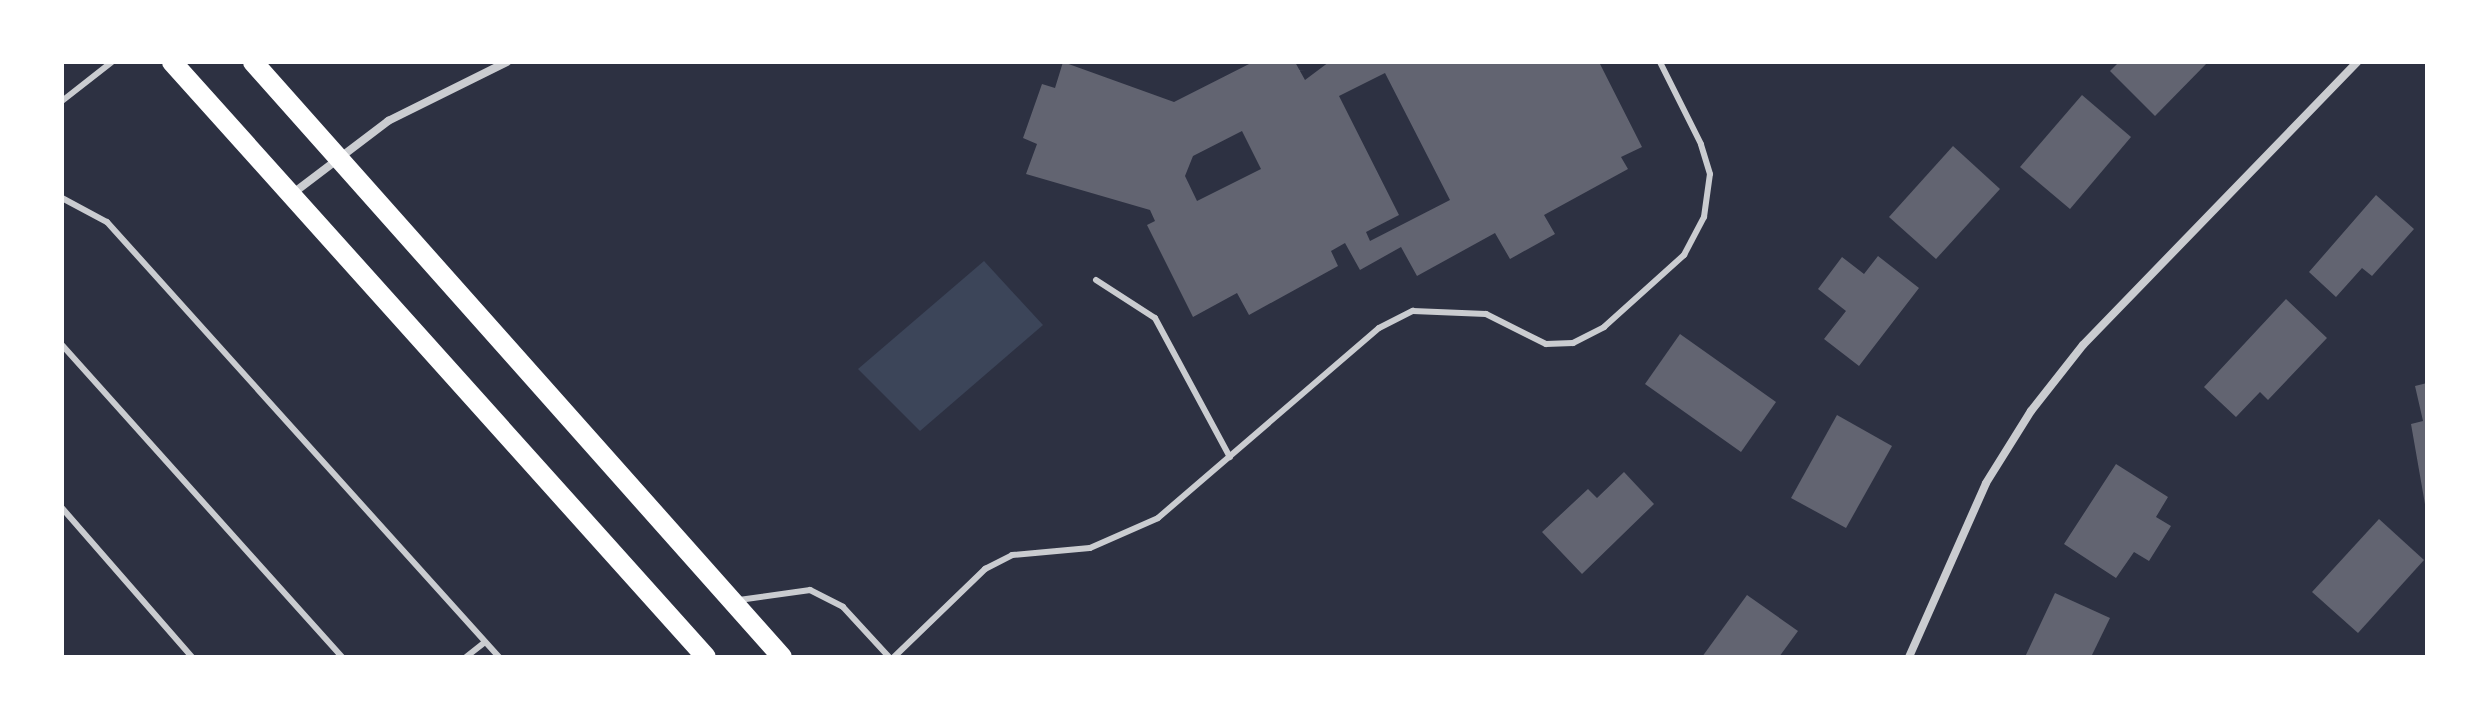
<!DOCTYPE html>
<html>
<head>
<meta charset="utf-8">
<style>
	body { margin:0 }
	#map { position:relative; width:2489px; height:719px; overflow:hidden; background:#2d3142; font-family:"Source Sans 3",sans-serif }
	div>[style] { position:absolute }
	.green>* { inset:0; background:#3c4559 }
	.building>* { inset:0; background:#626471 }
	.service>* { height:6px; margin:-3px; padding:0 3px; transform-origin:3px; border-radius:3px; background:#caccd0 }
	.minor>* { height:8px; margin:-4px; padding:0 4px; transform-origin:4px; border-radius:4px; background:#caccd0 }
	.primary>* { height:20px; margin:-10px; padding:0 10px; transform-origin:10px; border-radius:10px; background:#fff }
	span { translate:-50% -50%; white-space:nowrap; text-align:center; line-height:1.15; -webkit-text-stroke:8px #fff; paint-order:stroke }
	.frame { position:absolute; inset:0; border:64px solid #fff; pointer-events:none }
</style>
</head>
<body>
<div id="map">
	<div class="green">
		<div style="clip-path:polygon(984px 261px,1043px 325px,920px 431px,858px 369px)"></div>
	</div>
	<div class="building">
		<div style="clip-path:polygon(evenodd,1063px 62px,1174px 102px,1253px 62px,1295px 62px,1305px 80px,1329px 62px,1599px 62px,1642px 147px,1621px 157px,1628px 169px,1544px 215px,1555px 234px,1510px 259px,1495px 233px,1417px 276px,1401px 247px,1360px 270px,1345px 243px,1331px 251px,1338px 266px,1249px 315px,1237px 293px,1193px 317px,1147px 225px,1155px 221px,1150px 210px,1026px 174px,1037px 144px,1023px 138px,1042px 84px,1055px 88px,1063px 62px,1385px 73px,1450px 200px,1370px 241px,1366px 232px,1399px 215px,1339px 96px,1385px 73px,1063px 62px,1242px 131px,1261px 169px,1197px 201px,1185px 176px,1193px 156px,1242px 131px)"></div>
		<div style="clip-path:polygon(2119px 62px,2208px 62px,2155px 116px,2110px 71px)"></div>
		<div style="clip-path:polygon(2082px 95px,2131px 137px,2070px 209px,2020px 167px)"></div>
		<div style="clip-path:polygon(1953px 146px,2000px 189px,1936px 259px,1889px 217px)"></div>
		<div style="clip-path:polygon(2376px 195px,2414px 229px,2372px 276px,2362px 268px,2336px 297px,2309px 272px)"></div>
		<div style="clip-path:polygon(1878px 256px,1919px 288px,1859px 366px,1824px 339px,1846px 311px,1818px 289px,1842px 257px,1864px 274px)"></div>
		<div style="clip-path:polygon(2286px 299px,2327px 338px,2268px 400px,2260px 392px,2236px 417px,2204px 387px)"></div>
		<div style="clip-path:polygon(1680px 334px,1776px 402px,1741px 452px,1645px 384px)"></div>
		<div style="clip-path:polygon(2427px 383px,2427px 510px,2426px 510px,2411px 424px,2423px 421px,2415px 386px)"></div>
		<div style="clip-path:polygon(1837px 415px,1892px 446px,1846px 528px,1791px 498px)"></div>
		<div style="clip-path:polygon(2116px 464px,2168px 497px,2156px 517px,2171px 526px,2149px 561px,2134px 552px,2116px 578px,2064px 544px)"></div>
		<div style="clip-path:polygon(1624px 472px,1654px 504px,1582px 574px,1542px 532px,1588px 489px,1597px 498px)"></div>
		<div style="clip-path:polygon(2379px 519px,2424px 560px,2358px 633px,2312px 592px)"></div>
		<div style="clip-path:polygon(2055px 593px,2110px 618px,2091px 657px,2025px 657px)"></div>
		<div style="clip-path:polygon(1747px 595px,1798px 631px,1779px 657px,1702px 657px)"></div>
	</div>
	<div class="service">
		<div style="left:62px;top:101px;width:63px;rotate:-38deg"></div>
		<div style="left:62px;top:198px;width:51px;rotate:28.1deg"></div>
		<div style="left:107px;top:222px;width:586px;rotate:47.98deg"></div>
		<div style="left:1096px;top:280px;width:70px;rotate:32.8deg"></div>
		<div style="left:1155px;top:318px;width:158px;rotate:61.7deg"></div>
		<div style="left:62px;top:345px;width:419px;rotate:48.1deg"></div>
		<div style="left:62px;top:508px;width:198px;rotate:48.9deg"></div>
		<div style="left:739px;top:600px;width:72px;rotate:-8deg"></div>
		<div style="left:810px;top:590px;width:37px;rotate:27deg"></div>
		<div style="left:843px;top:607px;width:68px;rotate:47.4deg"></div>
		<div style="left:466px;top:657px;width:24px;rotate:-38deg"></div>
		<div style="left:894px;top:657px;width:127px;rotate:-44deg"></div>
		<div style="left:985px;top:569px;width:30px;rotate:-27deg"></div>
		<div style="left:1012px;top:555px;width:78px;rotate:-5.1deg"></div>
		<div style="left:1090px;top:548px;width:74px;rotate:-23.8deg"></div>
		<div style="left:1158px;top:518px;width:291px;rotate:-40.7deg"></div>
		<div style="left:1379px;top:328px;width:38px;rotate:-27deg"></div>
		<div style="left:1413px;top:311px;width:73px;rotate:2.4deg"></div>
		<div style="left:1486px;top:314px;width:67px;rotate:26.6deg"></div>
		<div style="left:1546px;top:344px;width:27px;rotate:-2deg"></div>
		<div style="left:1573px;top:343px;width:35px;rotate:-27deg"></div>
		<div style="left:1604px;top:327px;width:108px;rotate:-42deg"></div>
		<div style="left:1684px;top:255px;width:43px;rotate:-62.2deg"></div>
		<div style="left:1704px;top:217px;width:43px;rotate:-82.1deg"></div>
		<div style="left:1710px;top:174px;width:31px;rotate:-107deg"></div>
		<div style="left:1701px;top:144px;width:92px;rotate:-116.6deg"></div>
	</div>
	<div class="minor">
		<div style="left:292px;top:194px;width:121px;rotate:-37.2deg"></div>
		<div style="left:388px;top:121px;width:133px;rotate:-26.4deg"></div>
		<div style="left:1909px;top:657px;width:190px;rotate:-66.1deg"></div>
		<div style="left:1986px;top:483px;width:85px;rotate:-58deg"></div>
		<div style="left:2031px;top:411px;width:84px;rotate:-51.8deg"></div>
		<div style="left:2083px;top:345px;width:394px;rotate:-45.9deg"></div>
	</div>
	<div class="primary">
		<div style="left:172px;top:62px;width:799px;rotate:48.09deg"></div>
		<div style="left:253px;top:62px;width:796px;rotate:48.36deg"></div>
	</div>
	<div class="frame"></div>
</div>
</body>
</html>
